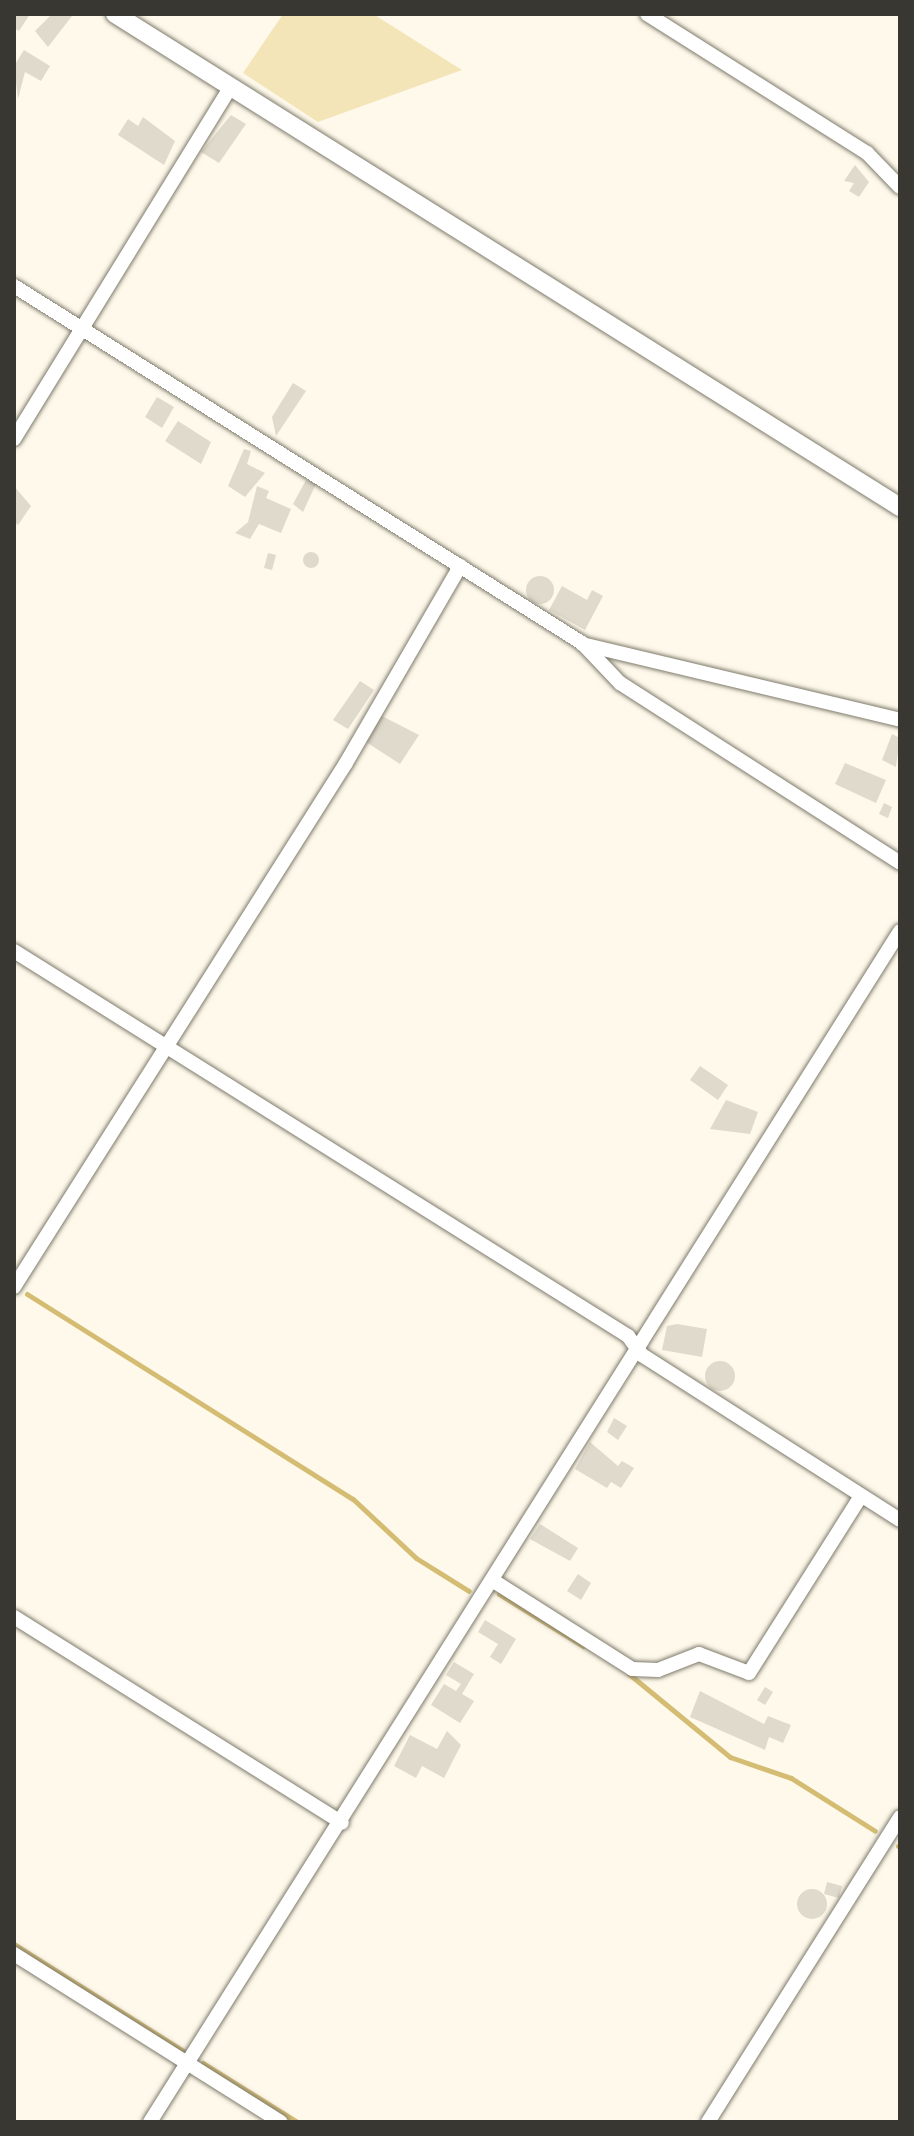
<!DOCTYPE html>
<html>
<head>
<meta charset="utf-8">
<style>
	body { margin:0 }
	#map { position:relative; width:914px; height:2136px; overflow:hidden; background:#fef9ea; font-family:"DejaVu Sans",sans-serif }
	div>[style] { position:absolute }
	.green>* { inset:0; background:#f4e5b8 }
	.stream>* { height:5px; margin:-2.5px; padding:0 2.5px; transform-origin:2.5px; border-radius:2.5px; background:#d4bc73 }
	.building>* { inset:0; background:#dfdacc }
	.round { border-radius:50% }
	.roads { filter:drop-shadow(0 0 2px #7e7a6c) drop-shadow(0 0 2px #7e7a6c) }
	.minor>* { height:14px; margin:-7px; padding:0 7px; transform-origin:7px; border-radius:7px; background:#fff }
	.tertiary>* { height:18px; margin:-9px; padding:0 9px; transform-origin:9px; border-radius:9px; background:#fff }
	span { translate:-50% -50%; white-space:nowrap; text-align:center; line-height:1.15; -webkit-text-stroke:8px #fef9ea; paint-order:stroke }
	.frame { position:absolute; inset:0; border:16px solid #393732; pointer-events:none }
</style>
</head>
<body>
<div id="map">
	<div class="green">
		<div style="clip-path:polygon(283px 14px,373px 14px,462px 70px,318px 122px,243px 73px)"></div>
	</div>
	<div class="stream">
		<div style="left:27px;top:1294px;width:385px;rotate:32.2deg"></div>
		<div style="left:353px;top:1499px;width:86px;rotate:43.1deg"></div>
		<div style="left:416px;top:1558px;width:62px;rotate:31.9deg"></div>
		<div style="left:499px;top:1594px;width:99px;rotate:31.8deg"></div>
		<div style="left:629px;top:1674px;width:131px;rotate:39.4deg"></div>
		<div style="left:730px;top:1757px;width:65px;rotate:19deg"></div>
		<div style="left:791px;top:1778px;width:99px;rotate:32.2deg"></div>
		<div style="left:898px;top:1846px;width:2px;rotate:27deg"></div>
		<div style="left:14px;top:1944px;width:200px;rotate:32.3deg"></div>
		<div style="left:203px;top:2063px;width:111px;rotate:32.1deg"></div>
	</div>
	<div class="building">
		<div style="clip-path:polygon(14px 14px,30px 14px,19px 31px,14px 28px)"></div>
		<div style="clip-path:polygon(52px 14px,72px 16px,48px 47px,35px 31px)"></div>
		<div style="clip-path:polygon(24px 50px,50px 66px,41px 81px,25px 72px,18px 99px,14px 66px)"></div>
		<div style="clip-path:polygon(231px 115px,246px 124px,219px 163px,201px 152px)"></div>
		<div style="clip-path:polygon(143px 117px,175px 141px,164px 165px,118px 135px,128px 119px,138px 126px)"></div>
		<div style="clip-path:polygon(855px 165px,869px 182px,859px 197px,849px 191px,854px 183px,844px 181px)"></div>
		<div style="clip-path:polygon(293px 383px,306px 391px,276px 436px,272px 417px)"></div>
		<div style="clip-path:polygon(157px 397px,174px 407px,162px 428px,145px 417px)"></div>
		<div style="clip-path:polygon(178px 421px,211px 442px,201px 464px,165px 441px)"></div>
		<div style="clip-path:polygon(244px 449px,251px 451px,247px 464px,265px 473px,245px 497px,228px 486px)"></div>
		<div style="clip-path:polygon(306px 480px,316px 484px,303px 512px,293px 504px)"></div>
		<div style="clip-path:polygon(14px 486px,31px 506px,18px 525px,14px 522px)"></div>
		<div style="clip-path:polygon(257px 486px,269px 491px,266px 498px,291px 509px,281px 533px,259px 524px,250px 539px,235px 533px,248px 522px)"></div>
		<div class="round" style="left:303px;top:552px;width:16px;height:16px"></div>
		<div style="clip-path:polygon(268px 553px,276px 555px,272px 570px,264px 568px)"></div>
		<div class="round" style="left:526px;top:576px;width:28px;height:28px"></div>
		<div style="clip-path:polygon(562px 586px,587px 600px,592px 590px,603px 596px,585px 630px,549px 610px)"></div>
		<div style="clip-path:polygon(360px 681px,374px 690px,348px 729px,333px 720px)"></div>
		<div style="clip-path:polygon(380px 715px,419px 735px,400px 764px,363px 740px)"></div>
		<div style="clip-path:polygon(892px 734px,900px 738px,896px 767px,882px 760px)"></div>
		<div style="clip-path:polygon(845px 763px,886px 780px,876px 803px,835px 784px)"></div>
		<div style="clip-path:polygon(884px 803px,892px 807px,888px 818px,879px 814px)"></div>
		<div style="clip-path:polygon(700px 1066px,728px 1085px,718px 1100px,690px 1080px)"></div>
		<div style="clip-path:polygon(726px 1100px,758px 1112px,750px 1134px,710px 1129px)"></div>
		<div style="clip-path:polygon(677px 1324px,707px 1329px,702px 1357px,662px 1350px,667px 1326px)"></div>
		<div class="round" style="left:705px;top:1361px;width:30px;height:30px"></div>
		<div style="clip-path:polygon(614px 1418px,627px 1426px,618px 1440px,607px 1432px)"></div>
		<div style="clip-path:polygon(590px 1442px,618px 1466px,622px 1461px,634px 1468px,621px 1488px,611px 1482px,607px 1488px,575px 1469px)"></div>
		<div style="clip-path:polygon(540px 1524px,578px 1548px,570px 1561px,530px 1539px)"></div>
		<div style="clip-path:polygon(578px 1574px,591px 1583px,581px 1600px,567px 1591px)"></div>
		<div style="clip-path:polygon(485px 1620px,516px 1639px,501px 1664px,490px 1657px,498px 1644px,478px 1632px)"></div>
		<div style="clip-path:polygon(454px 1662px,474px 1674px,462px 1694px,474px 1701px,460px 1723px,431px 1705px,444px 1684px,456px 1691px,461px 1684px,446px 1675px)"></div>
		<div style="clip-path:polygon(765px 1687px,773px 1692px,765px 1705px,757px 1700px)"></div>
		<div style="clip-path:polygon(700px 1691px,764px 1724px,768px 1716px,791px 1725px,783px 1743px,769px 1737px,765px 1750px,690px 1717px)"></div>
		<div style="clip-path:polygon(447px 1731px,461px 1745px,444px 1778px,422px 1766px,416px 1778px,394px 1766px,410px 1735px,437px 1749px)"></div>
		<div style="clip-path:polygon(827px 1882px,842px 1886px,839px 1898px,824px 1894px)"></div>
		<div class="round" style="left:797px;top:1889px;width:30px;height:30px"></div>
	</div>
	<div class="roads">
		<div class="minor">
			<div style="left:647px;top:14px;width:260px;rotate:32.3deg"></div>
			<div style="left:867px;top:153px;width:47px;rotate:45.9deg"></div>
			<div style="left:14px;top:286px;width:671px;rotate:32.15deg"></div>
			<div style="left:582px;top:643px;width:55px;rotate:46.5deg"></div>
			<div style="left:620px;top:683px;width:333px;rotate:32.7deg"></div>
			<div style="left:14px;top:439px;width:414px;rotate:-58.4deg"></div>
			<div style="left:582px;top:644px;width:327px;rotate:13.4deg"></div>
			<div style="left:14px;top:951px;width:725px;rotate:32.09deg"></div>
			<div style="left:628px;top:1336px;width:24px;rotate:54deg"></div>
			<div style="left:642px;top:1355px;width:306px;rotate:32.6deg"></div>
			<div style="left:14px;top:1287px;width:620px;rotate:-57.64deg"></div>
			<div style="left:346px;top:763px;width:228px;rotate:-59.9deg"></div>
			<div style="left:492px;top:1580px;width:166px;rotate:32.4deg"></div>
			<div style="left:632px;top:1669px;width:26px;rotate:2deg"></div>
			<div style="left:658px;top:1670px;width:44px;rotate:-21.3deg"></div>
			<div style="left:699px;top:1654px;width:53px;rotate:20.8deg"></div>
			<div style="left:749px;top:1673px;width:209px;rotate:-57.7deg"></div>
			<div style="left:14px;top:1617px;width:387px;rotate:32.1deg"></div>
			<div style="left:14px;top:1954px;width:315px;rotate:32.2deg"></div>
			<div style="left:150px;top:2122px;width:1407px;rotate:-57.8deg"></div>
			<div style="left:708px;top:2122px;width:360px;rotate:-57.8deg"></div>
		</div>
		<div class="tertiary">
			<div style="left:115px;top:14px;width:927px;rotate:32.13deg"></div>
		</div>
	</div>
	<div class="frame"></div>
</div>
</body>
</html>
